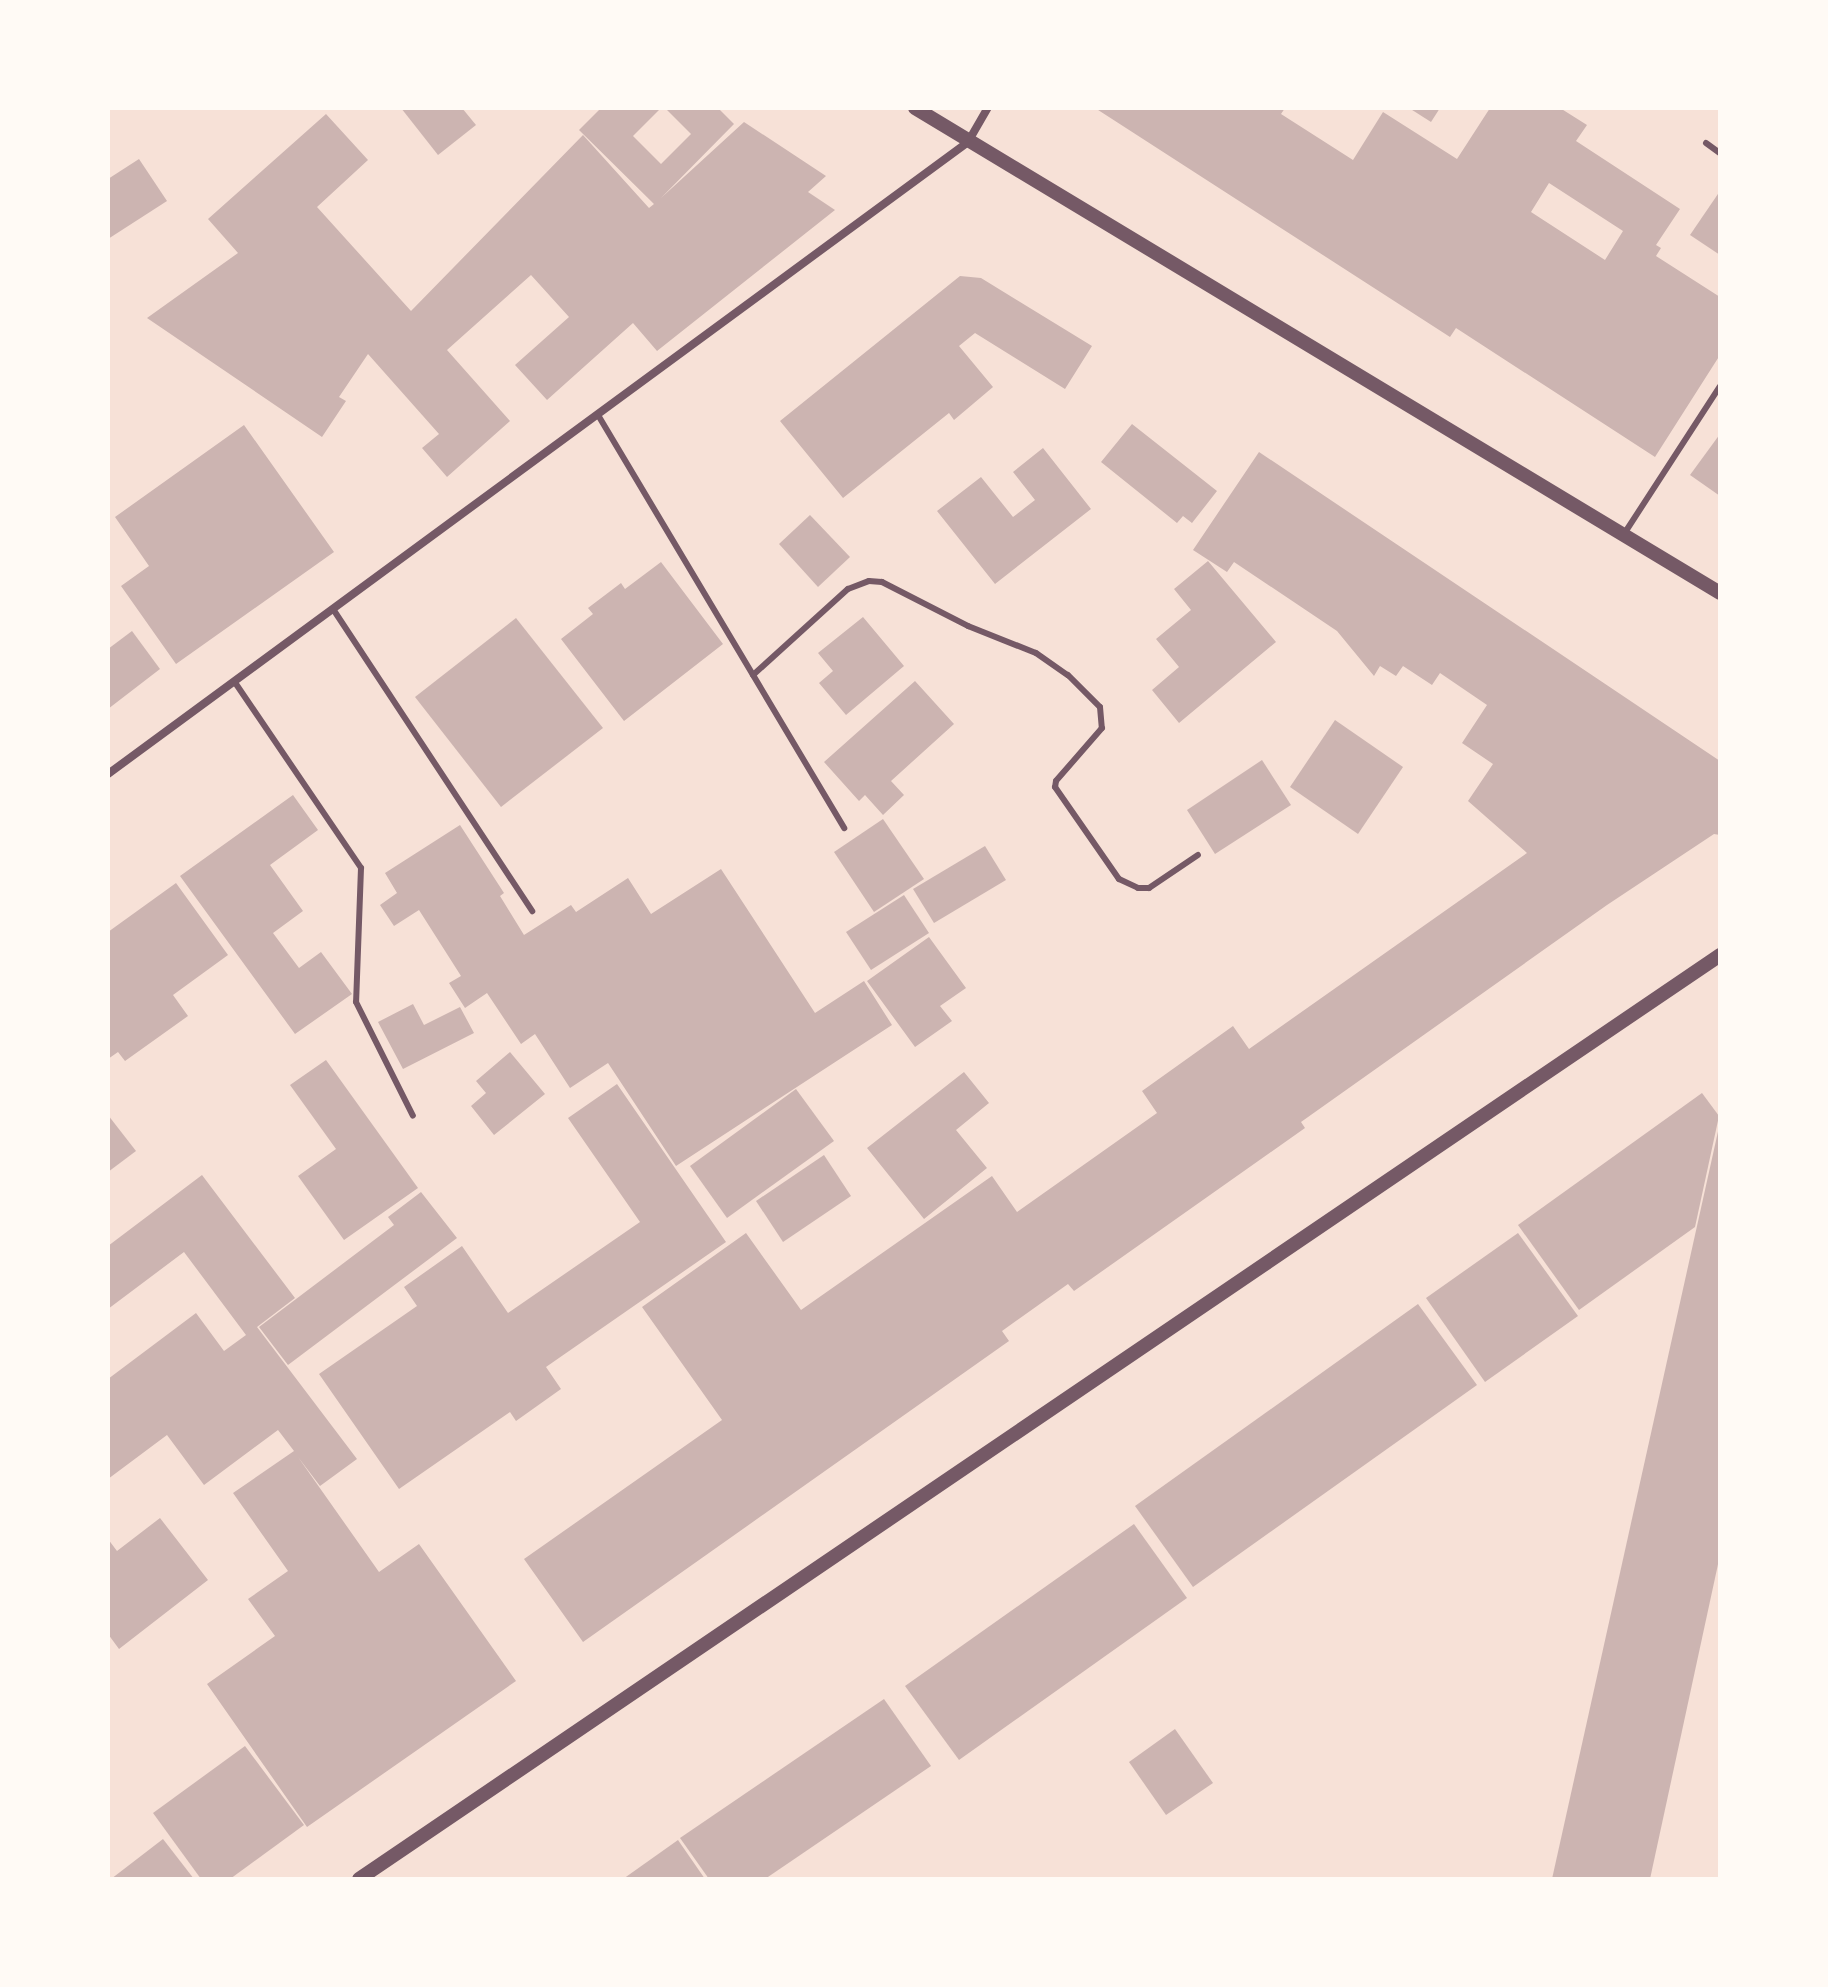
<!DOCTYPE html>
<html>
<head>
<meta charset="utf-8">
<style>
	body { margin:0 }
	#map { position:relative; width:1828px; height:1987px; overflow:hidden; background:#f7e1d7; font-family:"Libre Baskerville",serif }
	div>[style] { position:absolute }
	.building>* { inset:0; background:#ccb4b1 }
	.service>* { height:6px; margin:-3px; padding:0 3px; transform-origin:3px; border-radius:3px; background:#755966 }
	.minor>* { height:8px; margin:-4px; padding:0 4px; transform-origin:4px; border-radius:4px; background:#755966 }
	.tertiary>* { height:14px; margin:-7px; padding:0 7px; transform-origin:7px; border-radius:7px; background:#755966 }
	span { translate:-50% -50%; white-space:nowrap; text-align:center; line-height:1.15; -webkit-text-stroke:6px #fffaf5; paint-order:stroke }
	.frame { position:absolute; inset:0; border:110px solid #fffaf5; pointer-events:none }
</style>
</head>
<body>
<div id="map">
	<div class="building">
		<div style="clip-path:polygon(401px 108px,462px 108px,476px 125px,438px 155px)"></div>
		<div style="clip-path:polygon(601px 108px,661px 108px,633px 136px,661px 164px,691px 134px,665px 108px,718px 108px,734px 124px,661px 198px,744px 122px,826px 176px,808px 192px,835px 210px,657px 351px,633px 323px,547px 400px,515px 365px,569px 317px,531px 275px,447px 350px,510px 421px,447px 477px,422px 448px,439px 434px,368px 354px,339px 397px,346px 401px,322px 437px,147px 318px,238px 253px,208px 219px,326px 114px,368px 160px,317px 207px,411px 311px,583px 135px,649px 208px,654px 204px,579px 130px)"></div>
		<div style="clip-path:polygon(evenodd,1095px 108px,1285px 108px,1281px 114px,1353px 160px,1383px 112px,1457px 159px,1490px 108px,1560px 108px,1587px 125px,1576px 141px,1680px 209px,1656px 245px,1661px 248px,1656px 256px,1720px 297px,1720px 355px,1655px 457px,1456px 328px,1450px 337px,1095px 108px,1549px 183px,1623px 231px,1605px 260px,1531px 212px,1549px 183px)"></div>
		<div style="clip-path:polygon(1409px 108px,1440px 108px,1431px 122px)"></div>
		<div style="clip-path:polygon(139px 159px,167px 201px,108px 239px,108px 179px)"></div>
		<div style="clip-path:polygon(1720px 191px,1720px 255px,1690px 235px)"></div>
		<div style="clip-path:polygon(960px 276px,981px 278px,1092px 346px,1065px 389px,975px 333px,959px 346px,993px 387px,954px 420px,949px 413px,843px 498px,780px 421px)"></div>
		<div style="clip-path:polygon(1132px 424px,1217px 491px,1192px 523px,1183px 516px,1177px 523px,1101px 462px)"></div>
		<div style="clip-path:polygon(244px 425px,334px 552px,176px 664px,121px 586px,149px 566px,115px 517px)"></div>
		<div style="clip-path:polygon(1720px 434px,1720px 496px,1690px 475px)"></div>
		<div style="clip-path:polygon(1043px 448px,1091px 509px,995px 584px,937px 511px,981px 477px,1013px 517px,1035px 500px,1013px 472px)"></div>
		<div style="clip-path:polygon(1259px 452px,1720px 761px,1720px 835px,1714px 834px,1607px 905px,1301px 1122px,1305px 1128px,1074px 1291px,1068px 1284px,1002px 1331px,1009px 1341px,583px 1642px,524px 1559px,722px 1420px,642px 1307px,746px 1233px,801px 1310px,992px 1176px,1017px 1212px,1157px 1113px,1142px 1091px,1233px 1026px,1249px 1049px,1527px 853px,1468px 801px,1493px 764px,1462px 743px,1487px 705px,1440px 673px,1432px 685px,1403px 666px,1396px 676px,1380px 666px,1374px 676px,1337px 631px,1234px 562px,1227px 572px,1193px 550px)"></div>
		<div style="clip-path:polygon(810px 515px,850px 557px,818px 587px,779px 544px)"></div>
		<div style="clip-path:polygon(1208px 561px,1276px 642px,1179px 723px,1152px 690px,1179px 667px,1156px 639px,1191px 610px,1174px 589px)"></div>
		<div style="clip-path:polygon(661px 562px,723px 644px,624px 721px,561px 639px,593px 614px,588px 608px,621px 583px,625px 589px)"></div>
		<div style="clip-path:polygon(863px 617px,904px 666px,846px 715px,819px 683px,833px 671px,818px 653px)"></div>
		<div style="clip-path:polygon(516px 618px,603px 728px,501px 807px,415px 697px)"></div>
		<div style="clip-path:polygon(132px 631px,160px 669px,108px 709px,108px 649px)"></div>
		<div style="clip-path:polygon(915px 681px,954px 724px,891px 781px,904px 795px,883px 815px,865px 795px,859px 801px,824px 762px)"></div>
		<div style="clip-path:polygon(1335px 720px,1403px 767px,1358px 834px,1290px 787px)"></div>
		<div style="clip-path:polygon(1262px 760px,1291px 805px,1215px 854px,1187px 810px)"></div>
		<div style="clip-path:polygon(293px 795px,318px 830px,270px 865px,303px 911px,273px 933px,299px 968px,321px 952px,352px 994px,295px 1034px,180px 876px)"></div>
		<div style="clip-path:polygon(883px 819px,924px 879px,874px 912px,834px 852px)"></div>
		<div style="clip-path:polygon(460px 825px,504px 893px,500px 896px,524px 935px,571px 905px,576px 912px,628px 878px,651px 914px,721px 869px,815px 1013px,864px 981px,892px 1025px,676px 1166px,608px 1063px,570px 1088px,535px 1034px,521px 1044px,487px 993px,465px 1008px,449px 983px,461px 976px,419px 910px,394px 926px,380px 905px,397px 893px,385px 873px)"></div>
		<div style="clip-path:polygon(985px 846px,1006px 880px,934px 923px,913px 889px)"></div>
		<div style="clip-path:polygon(176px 883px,228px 955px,173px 995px,188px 1016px,125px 1061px,118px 1052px,108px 1059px,108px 932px)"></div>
		<div style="clip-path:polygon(904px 895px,929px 933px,871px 970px,846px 932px)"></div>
		<div style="clip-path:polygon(929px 937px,966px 988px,940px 1006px,952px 1021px,915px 1047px,867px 981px)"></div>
		<div style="clip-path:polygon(413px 1004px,424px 1025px,460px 1007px,474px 1033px,403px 1069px,378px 1022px)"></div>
		<div style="clip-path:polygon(510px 1052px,545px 1094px,494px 1135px,471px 1106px,486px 1093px,476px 1081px)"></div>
		<div style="clip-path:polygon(326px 1060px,418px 1188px,344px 1240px,298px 1176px,336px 1149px,290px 1085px)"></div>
		<div style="clip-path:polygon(964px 1072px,989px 1103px,956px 1130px,987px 1168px,924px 1219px,867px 1148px)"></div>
		<div style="clip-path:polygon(617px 1084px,726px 1242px,546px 1367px,561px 1389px,516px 1421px,510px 1412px,399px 1489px,319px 1374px,417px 1306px,404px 1287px,462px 1246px,508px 1313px,640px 1222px,568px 1118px)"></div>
		<div style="clip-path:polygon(796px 1089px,834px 1141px,727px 1218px,690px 1166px)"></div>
		<div style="clip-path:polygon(1702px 1093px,1719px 1116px,1695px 1227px,1579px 1310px,1518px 1225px)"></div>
		<div style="clip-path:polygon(108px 1115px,136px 1151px,108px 1172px)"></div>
		<div style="clip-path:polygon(1719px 1127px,1720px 1555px,1650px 1879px,1552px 1879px)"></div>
		<div style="clip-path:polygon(824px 1155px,851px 1196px,783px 1242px,756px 1201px)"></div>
		<div style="clip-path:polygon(202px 1175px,295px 1298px,257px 1327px,357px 1459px,320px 1486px,298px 1457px,379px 1572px,419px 1544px,516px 1681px,307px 1827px,207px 1684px,275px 1636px,248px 1599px,288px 1571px,233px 1493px,294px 1451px,278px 1430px,204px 1485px,167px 1435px,108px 1479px,108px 1379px,196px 1313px,224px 1351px,246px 1335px,184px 1252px,108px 1309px,108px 1246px)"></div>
		<div style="clip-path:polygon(421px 1192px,457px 1238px,288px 1365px,259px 1327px,394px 1225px,388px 1217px)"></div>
		<div style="clip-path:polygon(1518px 1233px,1578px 1316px,1485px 1382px,1426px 1298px)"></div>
		<div style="clip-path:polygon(1418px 1304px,1477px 1385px,1193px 1587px,1135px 1506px)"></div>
		<div style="clip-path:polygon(160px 1518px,208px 1580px,119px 1649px,108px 1634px,108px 1539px,117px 1551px)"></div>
		<div style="clip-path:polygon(1134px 1524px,1187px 1598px,959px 1760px,905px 1686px)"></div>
		<div style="clip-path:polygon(884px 1699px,931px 1766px,765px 1879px,709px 1879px,680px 1838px)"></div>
		<div style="clip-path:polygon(1175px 1729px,1213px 1783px,1166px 1815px,1129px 1762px)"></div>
		<div style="clip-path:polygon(245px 1746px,304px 1825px,230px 1879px,201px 1879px,153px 1813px)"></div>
		<div style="clip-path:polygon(163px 1839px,194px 1879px,111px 1879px)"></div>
		<div style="clip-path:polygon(678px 1840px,705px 1879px,623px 1879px)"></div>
	</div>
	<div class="service">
		<div style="left:1706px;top:143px;width:17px;rotate:36deg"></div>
		<div style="left:598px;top:415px;width:481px;rotate:59.2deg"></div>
		<div style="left:1624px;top:534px;width:176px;rotate:-57deg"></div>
		<div style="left:333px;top:609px;width:362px;rotate:56.6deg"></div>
		<div style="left:753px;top:675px;width:128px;rotate:-42.2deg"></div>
		<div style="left:848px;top:589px;width:22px;rotate:-21deg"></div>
		<div style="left:869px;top:581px;width:13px;rotate:4deg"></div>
		<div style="left:882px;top:582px;width:97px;rotate:27.1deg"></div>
		<div style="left:968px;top:626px;width:73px;rotate:21.7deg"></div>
		<div style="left:1036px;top:653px;width:39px;rotate:35deg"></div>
		<div style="left:1068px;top:675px;width:45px;rotate:45deg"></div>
		<div style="left:1100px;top:707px;width:21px;rotate:85deg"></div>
		<div style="left:1102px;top:728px;width:70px;rotate:131deg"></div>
		<div style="left:1056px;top:781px;width:6px;rotate:99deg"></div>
		<div style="left:1055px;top:787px;width:112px;rotate:55.2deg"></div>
		<div style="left:1119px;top:879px;width:21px;rotate:25deg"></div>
		<div style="left:1138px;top:888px;width:11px"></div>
		<div style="left:1149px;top:888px;width:59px;rotate:-34deg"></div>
		<div style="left:234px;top:681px;width:226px;rotate:55.8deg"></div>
		<div style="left:361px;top:868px;width:134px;rotate:92.1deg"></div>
		<div style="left:356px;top:1002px;width:127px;rotate:63.4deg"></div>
	</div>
	<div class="minor">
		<div style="left:108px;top:774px;width:1067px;rotate:-36.31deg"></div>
		<div style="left:968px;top:142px;width:39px;rotate:-60deg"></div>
	</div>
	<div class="tertiary">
		<div style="left:915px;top:108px;width:940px;rotate:31.07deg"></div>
		<div style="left:359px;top:1879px;width:1645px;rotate:-34.17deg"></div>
	</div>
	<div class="frame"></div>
</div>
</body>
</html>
